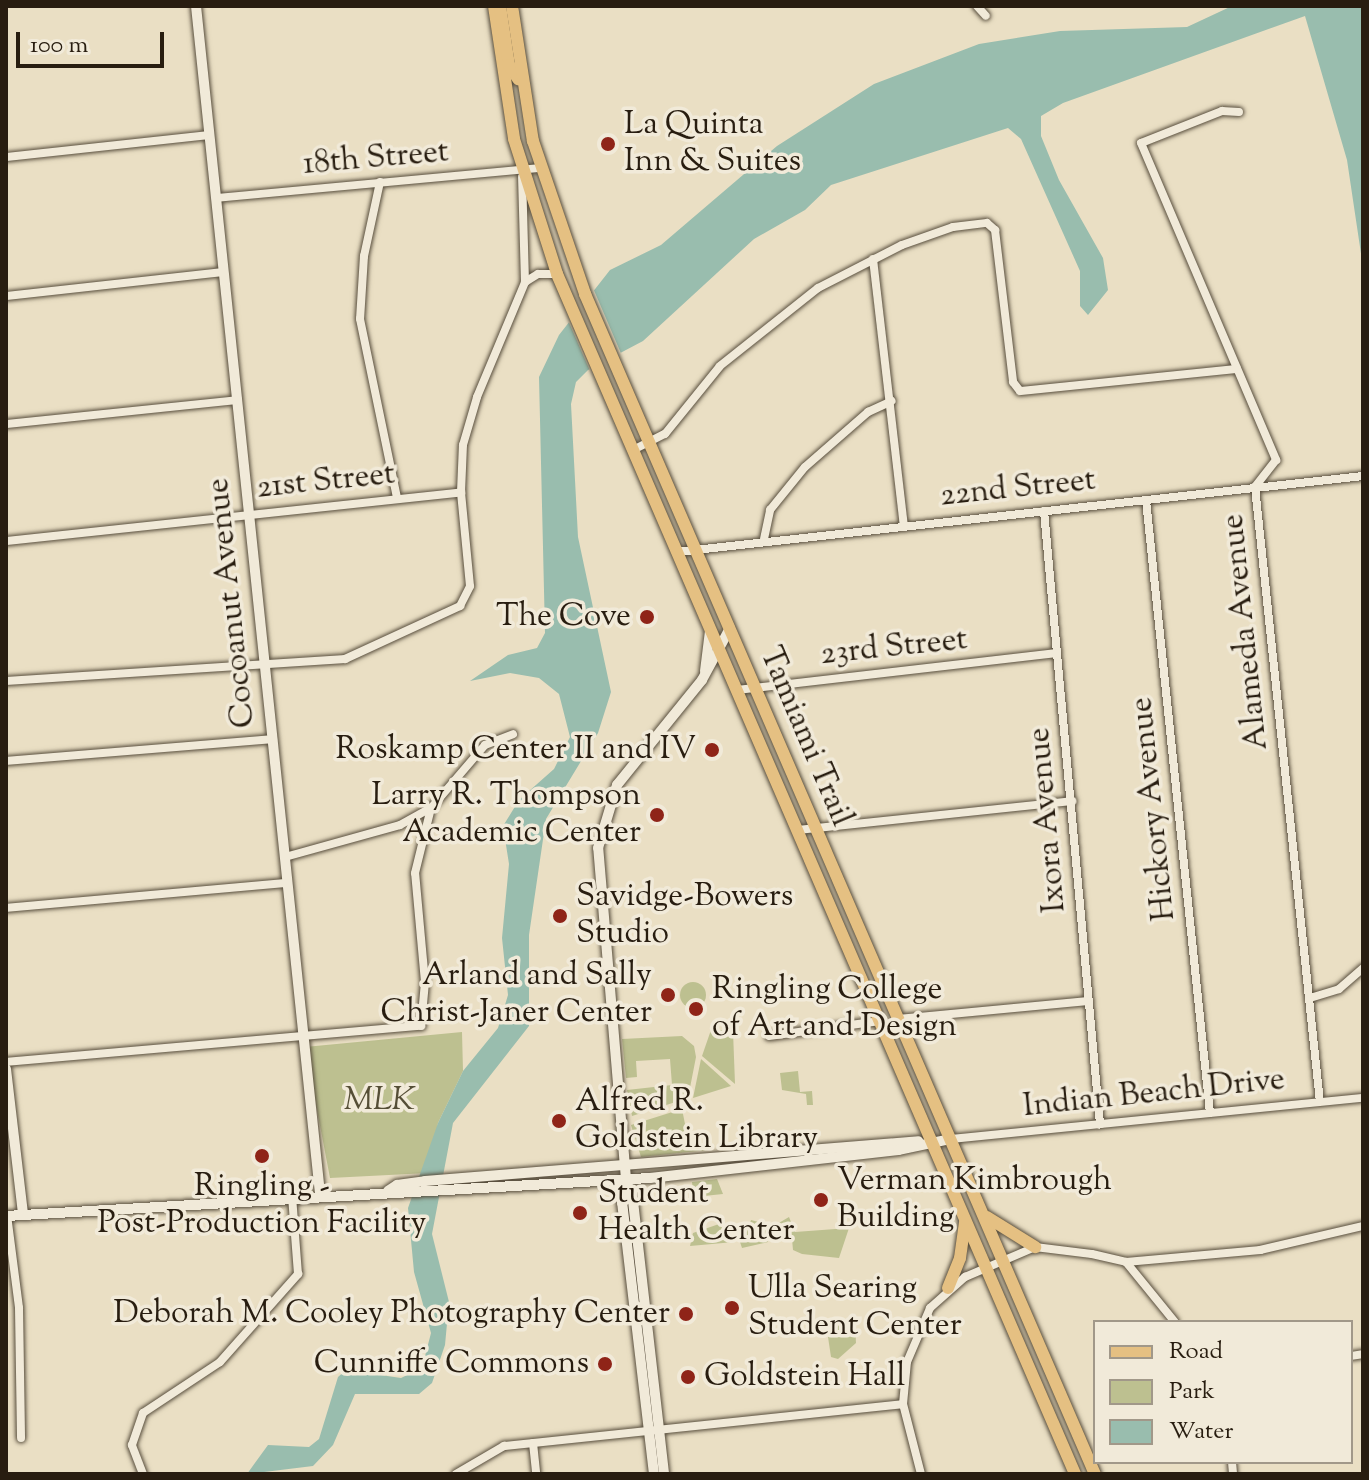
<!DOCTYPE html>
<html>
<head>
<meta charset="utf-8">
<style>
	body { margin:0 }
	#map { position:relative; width:1369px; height:1480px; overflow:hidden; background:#eadfc4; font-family:"Sorts Mill Goudy",serif }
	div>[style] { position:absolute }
	.green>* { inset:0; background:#bdc090 }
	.round { border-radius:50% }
	.water>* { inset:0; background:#99bdae }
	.pier>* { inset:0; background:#eadfc4 }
	.roads { filter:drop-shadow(0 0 2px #584e3d) drop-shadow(0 0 2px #584e3d) }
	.minor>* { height:8px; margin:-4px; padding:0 4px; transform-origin:4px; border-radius:4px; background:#f1ead9 }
	.tertiary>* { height:10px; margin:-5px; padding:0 5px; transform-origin:5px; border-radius:5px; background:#f1ead9 }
	.primary>* { height:12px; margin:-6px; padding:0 6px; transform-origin:6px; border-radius:6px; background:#e5c082 }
	.dots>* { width:22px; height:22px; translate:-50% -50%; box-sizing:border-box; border:4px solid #f1ead9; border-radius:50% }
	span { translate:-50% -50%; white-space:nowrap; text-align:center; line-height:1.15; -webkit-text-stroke:7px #f1ead9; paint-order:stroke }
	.poi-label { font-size:32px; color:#281d10 }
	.left { translate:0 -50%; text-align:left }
	.right { translate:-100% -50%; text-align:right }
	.street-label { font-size:32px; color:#281d10 }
	.park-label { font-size:32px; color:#554e36; font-style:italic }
	.frame { position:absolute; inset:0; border:8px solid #281d10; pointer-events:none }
	.legend { position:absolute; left:1093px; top:1320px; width:260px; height:144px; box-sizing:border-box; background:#f1ead9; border:2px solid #a19889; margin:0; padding:10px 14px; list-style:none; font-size:24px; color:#281d10 }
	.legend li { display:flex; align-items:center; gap:16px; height:40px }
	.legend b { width:40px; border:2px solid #a19889 }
	.scale { position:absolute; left:16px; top:32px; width:148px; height:36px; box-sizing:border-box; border:4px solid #281d10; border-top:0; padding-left:10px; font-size:24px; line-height:28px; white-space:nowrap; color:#281d10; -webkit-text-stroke:6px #f1ead9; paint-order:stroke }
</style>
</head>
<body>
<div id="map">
	<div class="green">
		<div class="round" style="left:680px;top:982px;width:26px;height:26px"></div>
		<div style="clip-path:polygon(711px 1030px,733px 1031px,735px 1084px,702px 1056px)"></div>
		<div style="clip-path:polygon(462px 1032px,463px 1071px,438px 1123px,428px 1173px,330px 1178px,305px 1047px)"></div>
		<div style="clip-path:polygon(682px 1036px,694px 1046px,696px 1057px,688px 1098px,632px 1116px,627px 1090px,672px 1085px,670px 1059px,636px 1061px,637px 1077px,626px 1078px,622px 1039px)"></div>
		<div style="clip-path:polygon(701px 1059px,731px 1086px,693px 1098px)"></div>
		<div style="clip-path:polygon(798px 1071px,800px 1092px,812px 1091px,813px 1105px,807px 1105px,806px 1094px,782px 1090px,780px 1073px)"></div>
		<div style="clip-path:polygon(682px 1109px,689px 1144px,707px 1145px,708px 1150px,641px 1157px,631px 1125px)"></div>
		<div style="clip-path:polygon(717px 1179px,723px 1194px,694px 1197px,692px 1182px)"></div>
		<div style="clip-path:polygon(789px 1217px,795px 1232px,849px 1228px,839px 1258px,802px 1254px,793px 1250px,792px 1239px,779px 1240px,777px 1224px)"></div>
		<div style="clip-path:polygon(751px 1220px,766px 1224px,768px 1242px,742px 1248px,738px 1236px,747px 1232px)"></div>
		<div style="clip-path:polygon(719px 1224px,734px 1242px,690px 1246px,693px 1233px)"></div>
		<div style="clip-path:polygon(842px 1322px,855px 1324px,856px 1343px,838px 1359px,831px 1357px,828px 1337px)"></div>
	</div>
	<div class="water">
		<div style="clip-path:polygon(1232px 6px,1363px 6px,1363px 267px,1347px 160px,1305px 16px,1063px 103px,1041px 116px,1041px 136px,1059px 180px,1103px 258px,1108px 290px,1088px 315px,1080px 306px,1080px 271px,1021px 139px,1008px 128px,831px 185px,805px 210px,754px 239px,643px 341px,588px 370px,576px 382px,571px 404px,578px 537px,611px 692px,598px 733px,546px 819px,529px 935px,529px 1026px,453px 1123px,432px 1234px,449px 1302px,445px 1345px,432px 1383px,419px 1394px,355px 1394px,333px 1445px,313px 1466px,247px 1474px,268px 1445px,309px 1447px,319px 1439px,338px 1377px,346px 1370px,401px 1378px,422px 1368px,431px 1333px,414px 1272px,408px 1208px,438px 1123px,463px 1071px,498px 1028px,508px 995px,502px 938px,509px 864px,503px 826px,519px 800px,554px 769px,570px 737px,559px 694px,539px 678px,510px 673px,470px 681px,508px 655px,537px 648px,545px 633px,539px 377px,559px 335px,610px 270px,661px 245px,777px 146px,874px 84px,979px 44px,1060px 31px,1187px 27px)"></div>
	</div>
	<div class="pier">
		<div style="clip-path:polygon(593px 288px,623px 358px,591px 373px,567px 318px)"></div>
	</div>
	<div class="roads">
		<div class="minor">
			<div style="left:977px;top:6px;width:13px;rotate:48deg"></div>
			<div style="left:1239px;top:112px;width:17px;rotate:-177deg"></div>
			<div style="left:1222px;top:111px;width:87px;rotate:158.4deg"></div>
			<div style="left:1141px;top:143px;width:345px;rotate:66.9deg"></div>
			<div style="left:1276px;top:460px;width:34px;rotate:128deg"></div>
			<div style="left:1255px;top:487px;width:618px;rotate:83.97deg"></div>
			<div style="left:6px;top:157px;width:205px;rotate:-6.2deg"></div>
			<div style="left:380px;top:182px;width:76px;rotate:102.2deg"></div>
			<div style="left:364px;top:256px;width:63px;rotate:93.6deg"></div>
			<div style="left:360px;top:319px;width:183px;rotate:78.3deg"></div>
			<div style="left:216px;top:198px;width:325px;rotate:-5.3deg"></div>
			<div style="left:873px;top:259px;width:268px;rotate:83.4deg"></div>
			<div style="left:525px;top:282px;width:15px;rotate:-32deg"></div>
			<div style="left:538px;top:274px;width:19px"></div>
			<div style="left:6px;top:296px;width:219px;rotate:-6.3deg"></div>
			<div style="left:6px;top:424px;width:233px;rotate:-5.9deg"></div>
			<div style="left:633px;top:450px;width:36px;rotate:-27deg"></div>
			<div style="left:665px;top:434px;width:87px;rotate:-51deg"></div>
			<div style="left:720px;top:366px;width:125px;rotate:-38.5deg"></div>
			<div style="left:818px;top:288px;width:94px;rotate:-27.1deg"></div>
			<div style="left:902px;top:245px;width:54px;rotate:-19.4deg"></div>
			<div style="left:953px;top:227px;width:34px;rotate:-7deg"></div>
			<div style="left:987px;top:223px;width:11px;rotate:41deg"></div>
			<div style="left:995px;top:230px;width:153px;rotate:83.2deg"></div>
			<div style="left:1013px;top:382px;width:11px;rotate:52deg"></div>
			<div style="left:1020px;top:391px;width:218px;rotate:-5.8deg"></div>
			<div style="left:1146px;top:500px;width:616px;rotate:84.04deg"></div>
			<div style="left:1044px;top:511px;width:616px;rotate:84.78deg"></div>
			<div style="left:764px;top:539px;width:30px;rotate:-78deg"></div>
			<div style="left:770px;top:510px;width:55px;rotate:-50.9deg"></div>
			<div style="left:805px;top:467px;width:84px;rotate:-41.1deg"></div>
			<div style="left:868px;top:412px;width:26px;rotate:-25deg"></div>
			<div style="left:6px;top:541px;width:458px;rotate:-6.1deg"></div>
			<div style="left:677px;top:552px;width:690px;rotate:-6.32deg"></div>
			<div style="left:6px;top:681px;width:340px;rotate:-3.7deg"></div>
			<div style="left:345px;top:659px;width:127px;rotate:-24.7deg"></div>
			<div style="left:460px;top:606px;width:22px;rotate:-63deg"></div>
			<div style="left:470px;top:586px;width:94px;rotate:-95.5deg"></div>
			<div style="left:461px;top:492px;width:47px;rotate:-87.6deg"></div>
			<div style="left:463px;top:445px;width:50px;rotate:-73.7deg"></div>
			<div style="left:477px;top:397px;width:125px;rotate:-67.3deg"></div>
			<div style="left:525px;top:282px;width:105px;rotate:-91.6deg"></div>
			<div style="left:737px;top:690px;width:322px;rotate:-6.6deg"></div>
			<div style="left:6px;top:761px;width:268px;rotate:-4.7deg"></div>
			<div style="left:797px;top:830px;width:277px;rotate:-6deg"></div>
			<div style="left:285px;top:857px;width:119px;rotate:-15.5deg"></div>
			<div style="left:400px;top:825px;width:35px;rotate:-29deg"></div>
			<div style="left:431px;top:808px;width:83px;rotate:-49.4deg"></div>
			<div style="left:485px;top:745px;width:30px;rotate:-21deg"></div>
			<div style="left:6px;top:908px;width:282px;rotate:-5.1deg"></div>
			<div style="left:1310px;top:998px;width:30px;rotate:-17deg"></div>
			<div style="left:1339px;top:989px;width:32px;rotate:-41deg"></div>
			<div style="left:898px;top:1019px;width:191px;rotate:-5.4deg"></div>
			<div style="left:769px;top:1036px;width:112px;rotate:-7.7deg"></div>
			<div style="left:6px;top:1062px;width:417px;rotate:-5deg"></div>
			<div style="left:421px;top:1026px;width:44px;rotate:-84.8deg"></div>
			<div style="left:425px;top:982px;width:109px;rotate:-95.2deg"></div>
			<div style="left:415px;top:873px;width:67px;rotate:-76.2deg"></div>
			<div style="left:950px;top:1139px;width:415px;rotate:-5.7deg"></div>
			<div style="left:7px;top:1215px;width:94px;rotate:82.6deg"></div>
			<div style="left:19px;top:1308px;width:130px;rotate:89.1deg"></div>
			<div style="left:1126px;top:1262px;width:135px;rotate:-5.1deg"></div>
			<div style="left:1260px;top:1250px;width:106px;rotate:-13.1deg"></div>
			<div style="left:1351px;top:1356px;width:12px;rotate:-9deg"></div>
			<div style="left:533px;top:1443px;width:31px;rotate:84deg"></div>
			<div style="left:1232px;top:1462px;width:12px;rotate:85deg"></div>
			<div style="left:143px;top:1474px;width:31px;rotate:-111deg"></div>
			<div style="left:132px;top:1445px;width:34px;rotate:-71deg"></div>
			<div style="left:143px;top:1413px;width:92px;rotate:-33.5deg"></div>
			<div style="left:220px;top:1362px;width:118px;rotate:-48.4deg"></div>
			<div style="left:298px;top:1274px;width:78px;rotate:-94.4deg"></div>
			<div style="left:456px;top:1474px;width:56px;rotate:-30.3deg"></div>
			<div style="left:504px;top:1446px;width:401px;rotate:-6deg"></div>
			<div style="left:921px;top:1474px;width:72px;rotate:-104.4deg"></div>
			<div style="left:903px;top:1404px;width:42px;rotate:-84.6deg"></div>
			<div style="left:907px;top:1362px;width:59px;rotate:-66.9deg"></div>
			<div style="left:930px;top:1308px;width:47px;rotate:-41.5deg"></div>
			<div style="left:965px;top:1277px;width:76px;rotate:-23.2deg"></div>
			<div style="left:1035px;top:1247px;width:57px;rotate:7deg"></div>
			<div style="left:1092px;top:1254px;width:35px;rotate:13deg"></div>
			<div style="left:1126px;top:1262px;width:77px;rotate:50.8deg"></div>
		</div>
		<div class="tertiary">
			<div style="left:196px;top:6px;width:1194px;rotate:84.04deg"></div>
			<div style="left:705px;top:671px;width:40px;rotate:-82.9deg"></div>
			<div style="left:6px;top:1069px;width:146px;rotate:83.3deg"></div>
			<div style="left:627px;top:1183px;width:19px;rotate:72deg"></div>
			<div style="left:633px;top:1201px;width:275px;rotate:83.5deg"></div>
			<div style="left:388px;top:1191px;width:11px;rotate:-34deg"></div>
			<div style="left:397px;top:1185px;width:28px;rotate:-8deg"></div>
			<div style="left:425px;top:1181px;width:495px;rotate:-4.6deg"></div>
			<div style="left:6px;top:1216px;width:645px;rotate:-3.38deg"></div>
			<div style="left:650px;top:1178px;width:250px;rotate:-6.4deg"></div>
			<div style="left:898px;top:1150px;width:53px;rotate:-11.9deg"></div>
			<div style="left:654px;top:1474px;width:273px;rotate:-96.7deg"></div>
			<div style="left:622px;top:1203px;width:24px;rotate:-81deg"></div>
			<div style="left:626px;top:1179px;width:332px;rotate:-94.8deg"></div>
			<div style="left:598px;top:848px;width:66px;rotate:-73.2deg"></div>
			<div style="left:617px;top:785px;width:135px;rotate:-51deg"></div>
			<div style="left:702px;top:680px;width:59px;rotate:-61.7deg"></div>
		</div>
		<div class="primary">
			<div style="left:494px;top:6px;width:134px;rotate:81.4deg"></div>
			<div style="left:514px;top:139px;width:142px;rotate:72.3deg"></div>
			<div style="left:557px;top:274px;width:1307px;rotate:66.65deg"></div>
			<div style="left:500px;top:6px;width:60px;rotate:81.3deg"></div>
			<div style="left:509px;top:65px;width:17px;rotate:57deg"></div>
			<div style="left:512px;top:6px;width:137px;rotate:81.2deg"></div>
			<div style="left:533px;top:141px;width:162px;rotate:71.2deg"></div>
			<div style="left:585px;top:294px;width:1285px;rotate:66.63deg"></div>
			<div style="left:987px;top:1217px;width:57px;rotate:32deg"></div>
			<div style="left:948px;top:1288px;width:32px;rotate:-68deg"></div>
			<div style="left:960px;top:1258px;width:37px;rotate:-82deg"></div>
		</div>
	</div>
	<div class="dots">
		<div style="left:608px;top:144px;background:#8f2418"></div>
		<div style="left:647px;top:617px;background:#8f2418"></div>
		<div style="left:712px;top:750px;background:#8f2418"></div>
		<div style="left:657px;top:815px;background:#8f2418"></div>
		<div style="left:560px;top:916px;background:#8f2418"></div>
		<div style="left:668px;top:995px;background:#8f2418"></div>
		<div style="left:696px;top:1009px;background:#8f2418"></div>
		<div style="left:559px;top:1121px;background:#8f2418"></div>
		<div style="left:262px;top:1156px;background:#8f2418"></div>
		<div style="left:821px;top:1200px;background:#8f2418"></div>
		<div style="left:580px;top:1213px;background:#8f2418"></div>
		<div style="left:732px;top:1308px;background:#8f2418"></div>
		<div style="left:686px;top:1314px;background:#8f2418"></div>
		<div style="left:605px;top:1364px;background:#8f2418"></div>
		<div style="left:688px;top:1377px;background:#8f2418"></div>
	</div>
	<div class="poi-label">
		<span class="left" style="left:624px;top:144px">La Quinta<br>Inn &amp; Suites</span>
		<span class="right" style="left:631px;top:617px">The Cove</span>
		<span class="right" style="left:696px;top:750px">Roskamp Center II and IV</span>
		<span class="right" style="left:641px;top:815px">Larry R. Thompson<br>Academic Center</span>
		<span class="left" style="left:576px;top:916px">Savidge-Bowers<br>Studio</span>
		<span class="right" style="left:652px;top:995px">Arland and Sally<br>Christ-Janer Center</span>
		<span class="left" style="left:712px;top:1009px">Ringling College<br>of Art and Design</span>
		<span class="left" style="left:575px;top:1121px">Alfred R.<br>Goldstein Library</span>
		<span class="left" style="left:837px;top:1200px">Verman Kimbrough<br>Building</span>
		<span style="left:262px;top:1206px">Ringling -<br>Post-Production Facility</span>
		<span class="left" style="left:598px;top:1213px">Student<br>Health Center</span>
		<span class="left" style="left:748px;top:1308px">Ulla Searing<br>Student Center</span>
		<span class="right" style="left:670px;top:1314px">Deborah M. Cooley Photography Center</span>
		<span class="right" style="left:589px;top:1364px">Cunniffe Commons</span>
		<span class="left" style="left:704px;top:1377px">Goldstein Hall</span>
	</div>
	<div class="street-label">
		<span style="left:376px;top:159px;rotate:-5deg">18th Street</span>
		<span style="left:326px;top:482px;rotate:-6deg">21st Street</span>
		<span style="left:1018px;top:489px;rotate:-6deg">22nd Street</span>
		<span style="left:232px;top:603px;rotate:-96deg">Cocoanut Avenue</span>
		<span style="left:1246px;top:632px;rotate:-96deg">Alameda Avenue</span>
		<span style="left:894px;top:648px;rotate:-6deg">23rd Street</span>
		<span style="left:805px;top:737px;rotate:67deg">Tamiami Trail</span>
		<span style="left:1154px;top:809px;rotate:-96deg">Hickory Avenue</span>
		<span style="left:1048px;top:820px;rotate:-95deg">Ixora Avenue</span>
		<span style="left:1154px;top:1094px;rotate:-6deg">Indian Beach Drive</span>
	</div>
	<div class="park-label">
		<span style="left:380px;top:1101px">MLK</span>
	</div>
	<div class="frame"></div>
	<ul class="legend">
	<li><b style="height:10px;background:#e5c082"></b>Road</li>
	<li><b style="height:22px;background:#bdc090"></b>Park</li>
	<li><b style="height:22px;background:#99bdae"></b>Water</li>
	</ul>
	<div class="scale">100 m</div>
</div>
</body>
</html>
